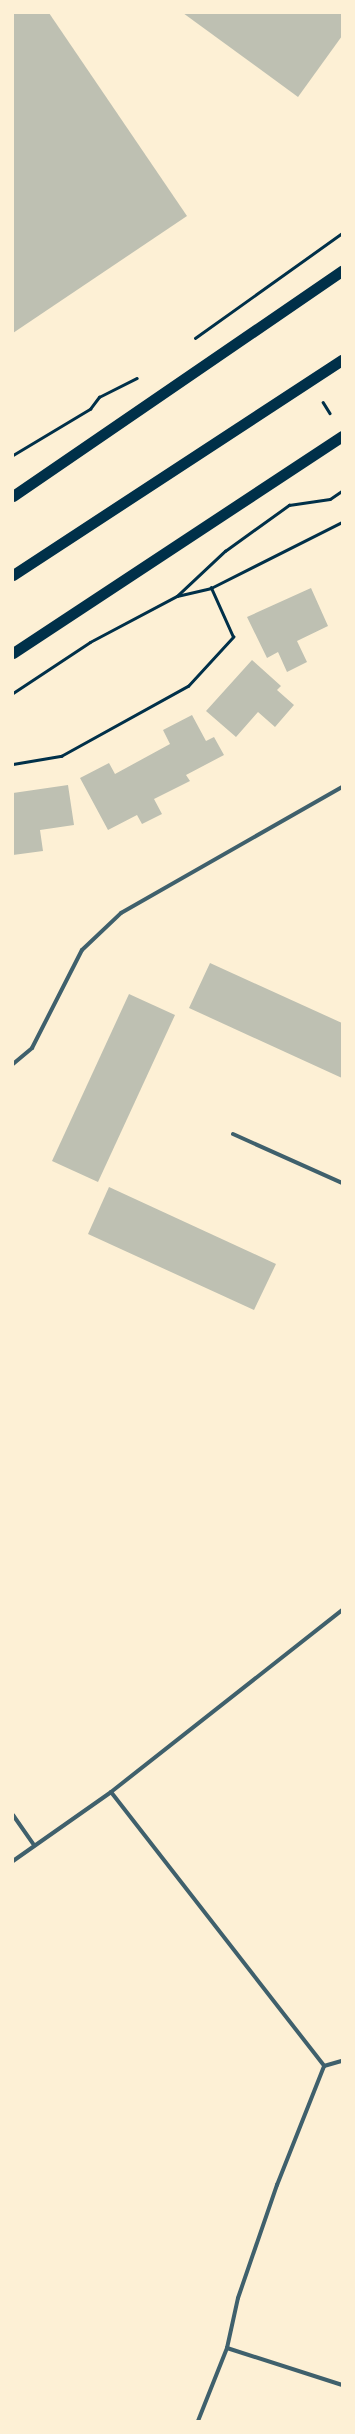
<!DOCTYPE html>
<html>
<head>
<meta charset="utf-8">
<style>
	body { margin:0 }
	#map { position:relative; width:355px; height:2434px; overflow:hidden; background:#fdf0d5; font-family:Georgia,serif }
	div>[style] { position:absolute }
	.building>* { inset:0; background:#bec0b2 }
	.path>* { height:2.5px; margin:-1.25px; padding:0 1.25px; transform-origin:1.25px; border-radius:1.25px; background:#003049 }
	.minor>* { height:4px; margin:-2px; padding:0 2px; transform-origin:2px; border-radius:2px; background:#3f606c }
	.trunk>* { height:11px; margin:-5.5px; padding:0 5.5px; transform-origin:5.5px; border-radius:5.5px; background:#003049 }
	span { translate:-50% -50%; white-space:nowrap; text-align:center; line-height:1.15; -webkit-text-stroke:3px #fdf0d5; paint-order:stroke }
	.frame { position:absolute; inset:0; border:14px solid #fdf0d5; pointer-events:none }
</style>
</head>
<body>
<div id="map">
	<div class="building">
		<div style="clip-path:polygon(13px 13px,49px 13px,187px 216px,13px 333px)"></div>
		<div style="clip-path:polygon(183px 13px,342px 13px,342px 36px,298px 97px)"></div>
		<div style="clip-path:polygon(311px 588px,328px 626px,297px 641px,307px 662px,287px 672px,278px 652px,267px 658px,247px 617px)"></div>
		<div style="clip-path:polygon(252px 660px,281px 686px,277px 690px,294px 705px,275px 727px,258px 712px,236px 737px,206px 711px)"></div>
		<div style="clip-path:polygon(192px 715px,206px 741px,214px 737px,224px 755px,186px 775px,190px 781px,154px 799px,162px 814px,142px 824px,137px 815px,108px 830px,80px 778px,109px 763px,115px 774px,170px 744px,163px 730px)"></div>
		<div style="clip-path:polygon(68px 785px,74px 825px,40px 830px,43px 851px,13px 855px,13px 793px)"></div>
		<div style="clip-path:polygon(210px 963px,342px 1023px,342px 1078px,189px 1008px)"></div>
		<div style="clip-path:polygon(129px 994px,175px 1015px,98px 1182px,52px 1161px)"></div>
		<div style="clip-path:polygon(109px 1187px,276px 1264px,254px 1310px,88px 1234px)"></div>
	</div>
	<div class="path">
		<div style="left:195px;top:338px;width:181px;rotate:-35.5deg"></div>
		<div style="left:323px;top:402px;width:13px;rotate:58deg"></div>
		<div style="left:13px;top:455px;width:90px;rotate:-30.9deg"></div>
		<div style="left:90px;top:409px;width:15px;rotate:-53deg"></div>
		<div style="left:99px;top:397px;width:42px;rotate:-26.6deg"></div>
		<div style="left:177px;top:596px;width:35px;rotate:-13deg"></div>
		<div style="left:211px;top:588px;width:147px;rotate:-26.7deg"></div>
		<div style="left:13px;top:693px;width:92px;rotate:-33.5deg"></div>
		<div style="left:90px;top:642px;width:98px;rotate:-27.9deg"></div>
		<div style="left:177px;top:596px;width:66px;rotate:-43.2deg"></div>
		<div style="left:225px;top:551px;width:79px;rotate:-35.7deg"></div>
		<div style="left:289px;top:505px;width:41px;rotate:-8.3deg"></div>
		<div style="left:330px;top:499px;width:14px;rotate:-34deg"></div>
		<div style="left:13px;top:764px;width:49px;rotate:-9.5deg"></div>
		<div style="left:61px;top:756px;width:145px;rotate:-28.9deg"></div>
		<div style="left:188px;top:686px;width:67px;rotate:-47.4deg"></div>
		<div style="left:233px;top:637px;width:54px;rotate:-114.2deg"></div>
	</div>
	<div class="minor">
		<div style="left:13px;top:1064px;width:25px;rotate:-40deg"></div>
		<div style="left:32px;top:1048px;width:110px;rotate:-63deg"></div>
		<div style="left:82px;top:950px;width:54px;rotate:-43.5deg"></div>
		<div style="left:121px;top:913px;width:254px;rotate:-29.7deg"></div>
		<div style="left:233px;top:1134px;width:120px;rotate:24.2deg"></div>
		<div style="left:111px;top:1792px;width:347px;rotate:52.1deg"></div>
		<div style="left:13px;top:1815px;width:37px;rotate:55deg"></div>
		<div style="left:13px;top:1861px;width:120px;rotate:-35.1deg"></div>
		<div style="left:111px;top:1792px;width:294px;rotate:-38.2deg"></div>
		<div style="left:324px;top:2066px;width:19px;rotate:-16deg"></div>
		<div style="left:227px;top:2348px;width:121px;rotate:17.8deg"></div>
		<div style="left:198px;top:2421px;width:79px;rotate:-68.3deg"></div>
		<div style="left:227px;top:2348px;width:51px;rotate:-77.6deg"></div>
		<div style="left:238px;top:2298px;width:120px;rotate:-71deg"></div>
		<div style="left:277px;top:2185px;width:128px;rotate:-68.4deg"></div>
	</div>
	<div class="trunk">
		<div style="left:13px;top:496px;width:399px;rotate:-34.4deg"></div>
		<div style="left:13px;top:575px;width:393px;rotate:-33.2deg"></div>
		<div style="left:13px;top:653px;width:394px;rotate:-33.4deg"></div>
	</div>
	<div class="frame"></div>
</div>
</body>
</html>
